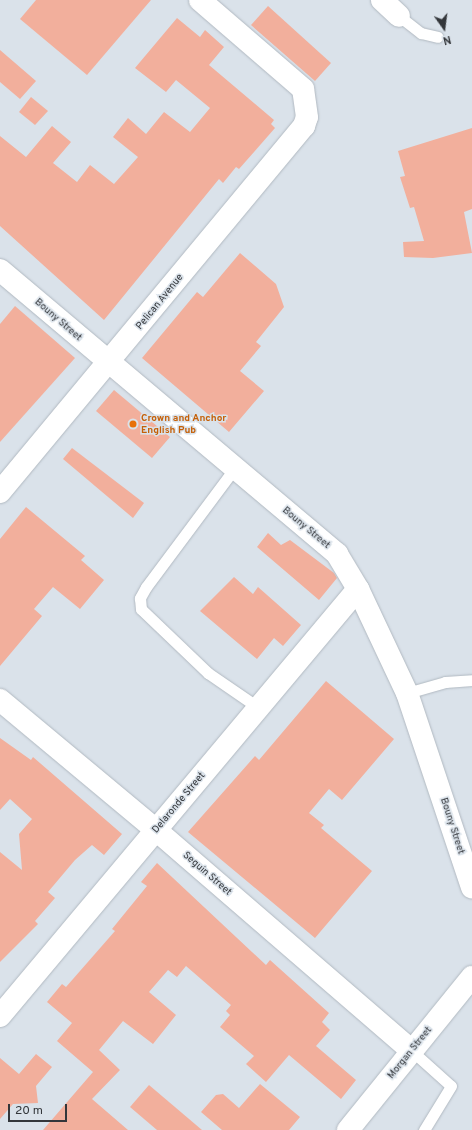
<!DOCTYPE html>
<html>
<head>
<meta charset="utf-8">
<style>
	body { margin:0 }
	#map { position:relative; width:472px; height:1130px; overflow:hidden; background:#dae2ea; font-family:Overpass,sans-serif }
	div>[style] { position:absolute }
	.building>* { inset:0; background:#f2af9c }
	.roads { filter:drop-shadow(0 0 1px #b1b9c1) drop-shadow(0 0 1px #b1b9c1) }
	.service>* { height:11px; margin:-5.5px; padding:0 5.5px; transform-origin:5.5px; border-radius:5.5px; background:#fff }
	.minor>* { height:22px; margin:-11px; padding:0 11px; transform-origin:11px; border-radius:11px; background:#fff }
	.tertiary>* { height:22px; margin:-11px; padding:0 11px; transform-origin:11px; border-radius:11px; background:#fff }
	.dots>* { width:11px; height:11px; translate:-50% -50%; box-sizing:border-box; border:2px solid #dae2ea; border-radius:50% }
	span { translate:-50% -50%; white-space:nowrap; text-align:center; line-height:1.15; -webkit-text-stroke:3px #dae2ea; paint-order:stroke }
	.street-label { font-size:10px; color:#33363a }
	.food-label { font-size:10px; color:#c56008; font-weight:700 }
	.left { translate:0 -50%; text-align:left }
	.north { position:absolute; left:424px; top:8px; width:40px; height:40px; -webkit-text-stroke:3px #dae2ea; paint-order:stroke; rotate:166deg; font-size:11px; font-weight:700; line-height:16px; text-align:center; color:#33363a }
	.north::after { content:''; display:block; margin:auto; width:14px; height:18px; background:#33363a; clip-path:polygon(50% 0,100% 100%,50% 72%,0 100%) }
	.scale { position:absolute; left:8px; top:1104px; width:59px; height:18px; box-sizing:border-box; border:2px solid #33363a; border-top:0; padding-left:5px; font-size:12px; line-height:14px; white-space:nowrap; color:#33363a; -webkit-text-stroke:3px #dae2ea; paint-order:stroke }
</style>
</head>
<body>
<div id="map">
	<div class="building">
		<div style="clip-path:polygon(36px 0,151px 0,87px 75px,20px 19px)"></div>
		<div style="clip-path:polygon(268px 6px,331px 63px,315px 81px,251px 25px)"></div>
		<div style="clip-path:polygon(177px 18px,200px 37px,205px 30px,224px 47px,209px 65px,274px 120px,271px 124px,275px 128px,239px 169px,236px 167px,223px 183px,219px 179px,104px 320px,0 226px,0 136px,26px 157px,52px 126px,71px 142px,53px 163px,77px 182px,90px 165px,114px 184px,138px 157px,113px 137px,128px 118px,146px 134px,164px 112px,190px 132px,210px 108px,176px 80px,166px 92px,135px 68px)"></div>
		<div style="clip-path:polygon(0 50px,36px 81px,20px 99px,0 82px)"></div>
		<div style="clip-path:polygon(31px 97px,48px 111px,35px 125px,19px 112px)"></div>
		<div style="clip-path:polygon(472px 128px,472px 209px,464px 212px,472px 253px,433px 258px,404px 257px,403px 242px,424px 241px,414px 207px,410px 208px,400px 177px,405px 176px,398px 151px)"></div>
		<div style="clip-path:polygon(240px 253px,276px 284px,284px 307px,256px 342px,261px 346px,240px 371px,264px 391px,229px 432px,142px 358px,197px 292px,203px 297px)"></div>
		<div style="clip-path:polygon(15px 306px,75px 358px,0 442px,0 324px)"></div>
		<div style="clip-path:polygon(114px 390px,170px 437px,152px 458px,96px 411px)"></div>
		<div style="clip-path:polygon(72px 448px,144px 503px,133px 518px,63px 459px)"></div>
		<div style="clip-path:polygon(26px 507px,85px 556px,81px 560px,104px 580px,80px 609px,53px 587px,34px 609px,42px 616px,0 666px,0 539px)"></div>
		<div style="clip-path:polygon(268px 533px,281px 545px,290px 540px,334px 573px,337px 578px,319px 600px,257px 547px)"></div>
		<div style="clip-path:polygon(234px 577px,253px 594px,258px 587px,301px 625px,283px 646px,274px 638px,257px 659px,200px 611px)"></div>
		<div style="clip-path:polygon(326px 681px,394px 739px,342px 800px,329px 789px,309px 813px,324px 825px,321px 828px,372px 871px,315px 938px,188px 832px,255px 756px,259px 760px)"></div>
		<div style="clip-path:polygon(0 738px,31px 760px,33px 757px,122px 834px,104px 855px,92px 845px,75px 860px,48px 892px,55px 898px,35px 921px,38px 924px,0 962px,0 852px,22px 870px,19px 834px,32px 819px,10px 799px,0 810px)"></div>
		<div style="clip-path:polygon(157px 863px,266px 965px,270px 960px,329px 1013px,322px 1022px,330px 1030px,316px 1046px,356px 1080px,341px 1099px,289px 1055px,266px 1082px,246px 1064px,254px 1056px,220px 1027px,230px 1015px,226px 1011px,231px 1005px,186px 966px,177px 977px,168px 970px,149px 992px,176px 1015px,153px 1044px,123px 1021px,99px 1050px,120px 1070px,92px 1099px,128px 1130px,43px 1130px,93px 1072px,57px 1041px,72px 1023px,47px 1002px,62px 984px,66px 987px,115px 931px,112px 929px,147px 886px,141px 882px)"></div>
		<div style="clip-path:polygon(36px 1054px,52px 1067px,36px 1086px,38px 1103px,13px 1104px,0 1119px,0 1058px,19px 1074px)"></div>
		<div style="clip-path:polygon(260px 1084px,300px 1117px,289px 1130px,222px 1130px,201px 1112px,216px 1095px,223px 1094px,239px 1108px)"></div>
		<div style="clip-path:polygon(149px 1085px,202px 1130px,157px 1130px,130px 1107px)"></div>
	</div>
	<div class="roads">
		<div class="service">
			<div style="left:399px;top:16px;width:28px;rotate:38deg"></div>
			<div style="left:421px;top:33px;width:17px;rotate:13deg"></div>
			<div style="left:234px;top:469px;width:147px;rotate:126.7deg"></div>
			<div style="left:146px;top:587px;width:13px;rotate:119deg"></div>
			<div style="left:140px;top:598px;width:11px;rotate:85deg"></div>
			<div style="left:141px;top:609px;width:93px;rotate:43.7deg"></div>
			<div style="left:208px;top:673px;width:62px;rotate:34.5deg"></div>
			<div style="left:407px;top:693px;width:40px;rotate:-16deg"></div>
			<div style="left:445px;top:682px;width:27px;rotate:-4deg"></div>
			<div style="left:412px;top:1051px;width:52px;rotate:41.9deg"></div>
			<div style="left:451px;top:1086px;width:52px;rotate:121.5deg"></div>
		</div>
		<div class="minor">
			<div style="left:382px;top:0;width:23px;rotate:43deg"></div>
			<div style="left:0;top:270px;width:441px;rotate:40.1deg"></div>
			<div style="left:337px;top:554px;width:41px;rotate:59deg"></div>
			<div style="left:0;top:492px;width:476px;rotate:-50.3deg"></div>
			<div style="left:304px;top:126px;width:9px;rotate:-72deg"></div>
			<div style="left:307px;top:117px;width:28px;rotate:-98deg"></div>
			<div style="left:303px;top:89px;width:136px;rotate:-139.2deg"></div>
			<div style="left:0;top:700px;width:203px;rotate:39.8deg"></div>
		</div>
		<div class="tertiary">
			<div style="left:156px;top:830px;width:338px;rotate:40.8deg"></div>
			<div style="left:0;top:1016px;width:557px;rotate:-50.02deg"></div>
			<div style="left:358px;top:589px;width:115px;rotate:64.8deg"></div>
			<div style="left:407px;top:693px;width:205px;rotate:71.5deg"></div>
			<div style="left:348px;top:1130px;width:197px;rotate:-51deg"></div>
		</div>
	</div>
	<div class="dots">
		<div style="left:133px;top:424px;background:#e8710a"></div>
	</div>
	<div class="street-label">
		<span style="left:160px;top:302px;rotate:-51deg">Pelican Avenue</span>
		<span style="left:58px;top:320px;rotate:41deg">Bouny Street</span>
		<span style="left:306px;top:528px;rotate:40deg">Bouny Street</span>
		<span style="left:179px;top:803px;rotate:-50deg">Delaronde Street</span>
		<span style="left:452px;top:826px;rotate:72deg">Bouny Street</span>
		<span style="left:207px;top:874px;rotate:41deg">Seguin Street</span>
		<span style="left:410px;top:1053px;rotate:-51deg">Morgan Street</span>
	</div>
	<div class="food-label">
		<span class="left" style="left:141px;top:424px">Crown and Anchor<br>English Pub</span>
	</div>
	<div class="north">N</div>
	<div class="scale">20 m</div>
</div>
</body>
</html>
